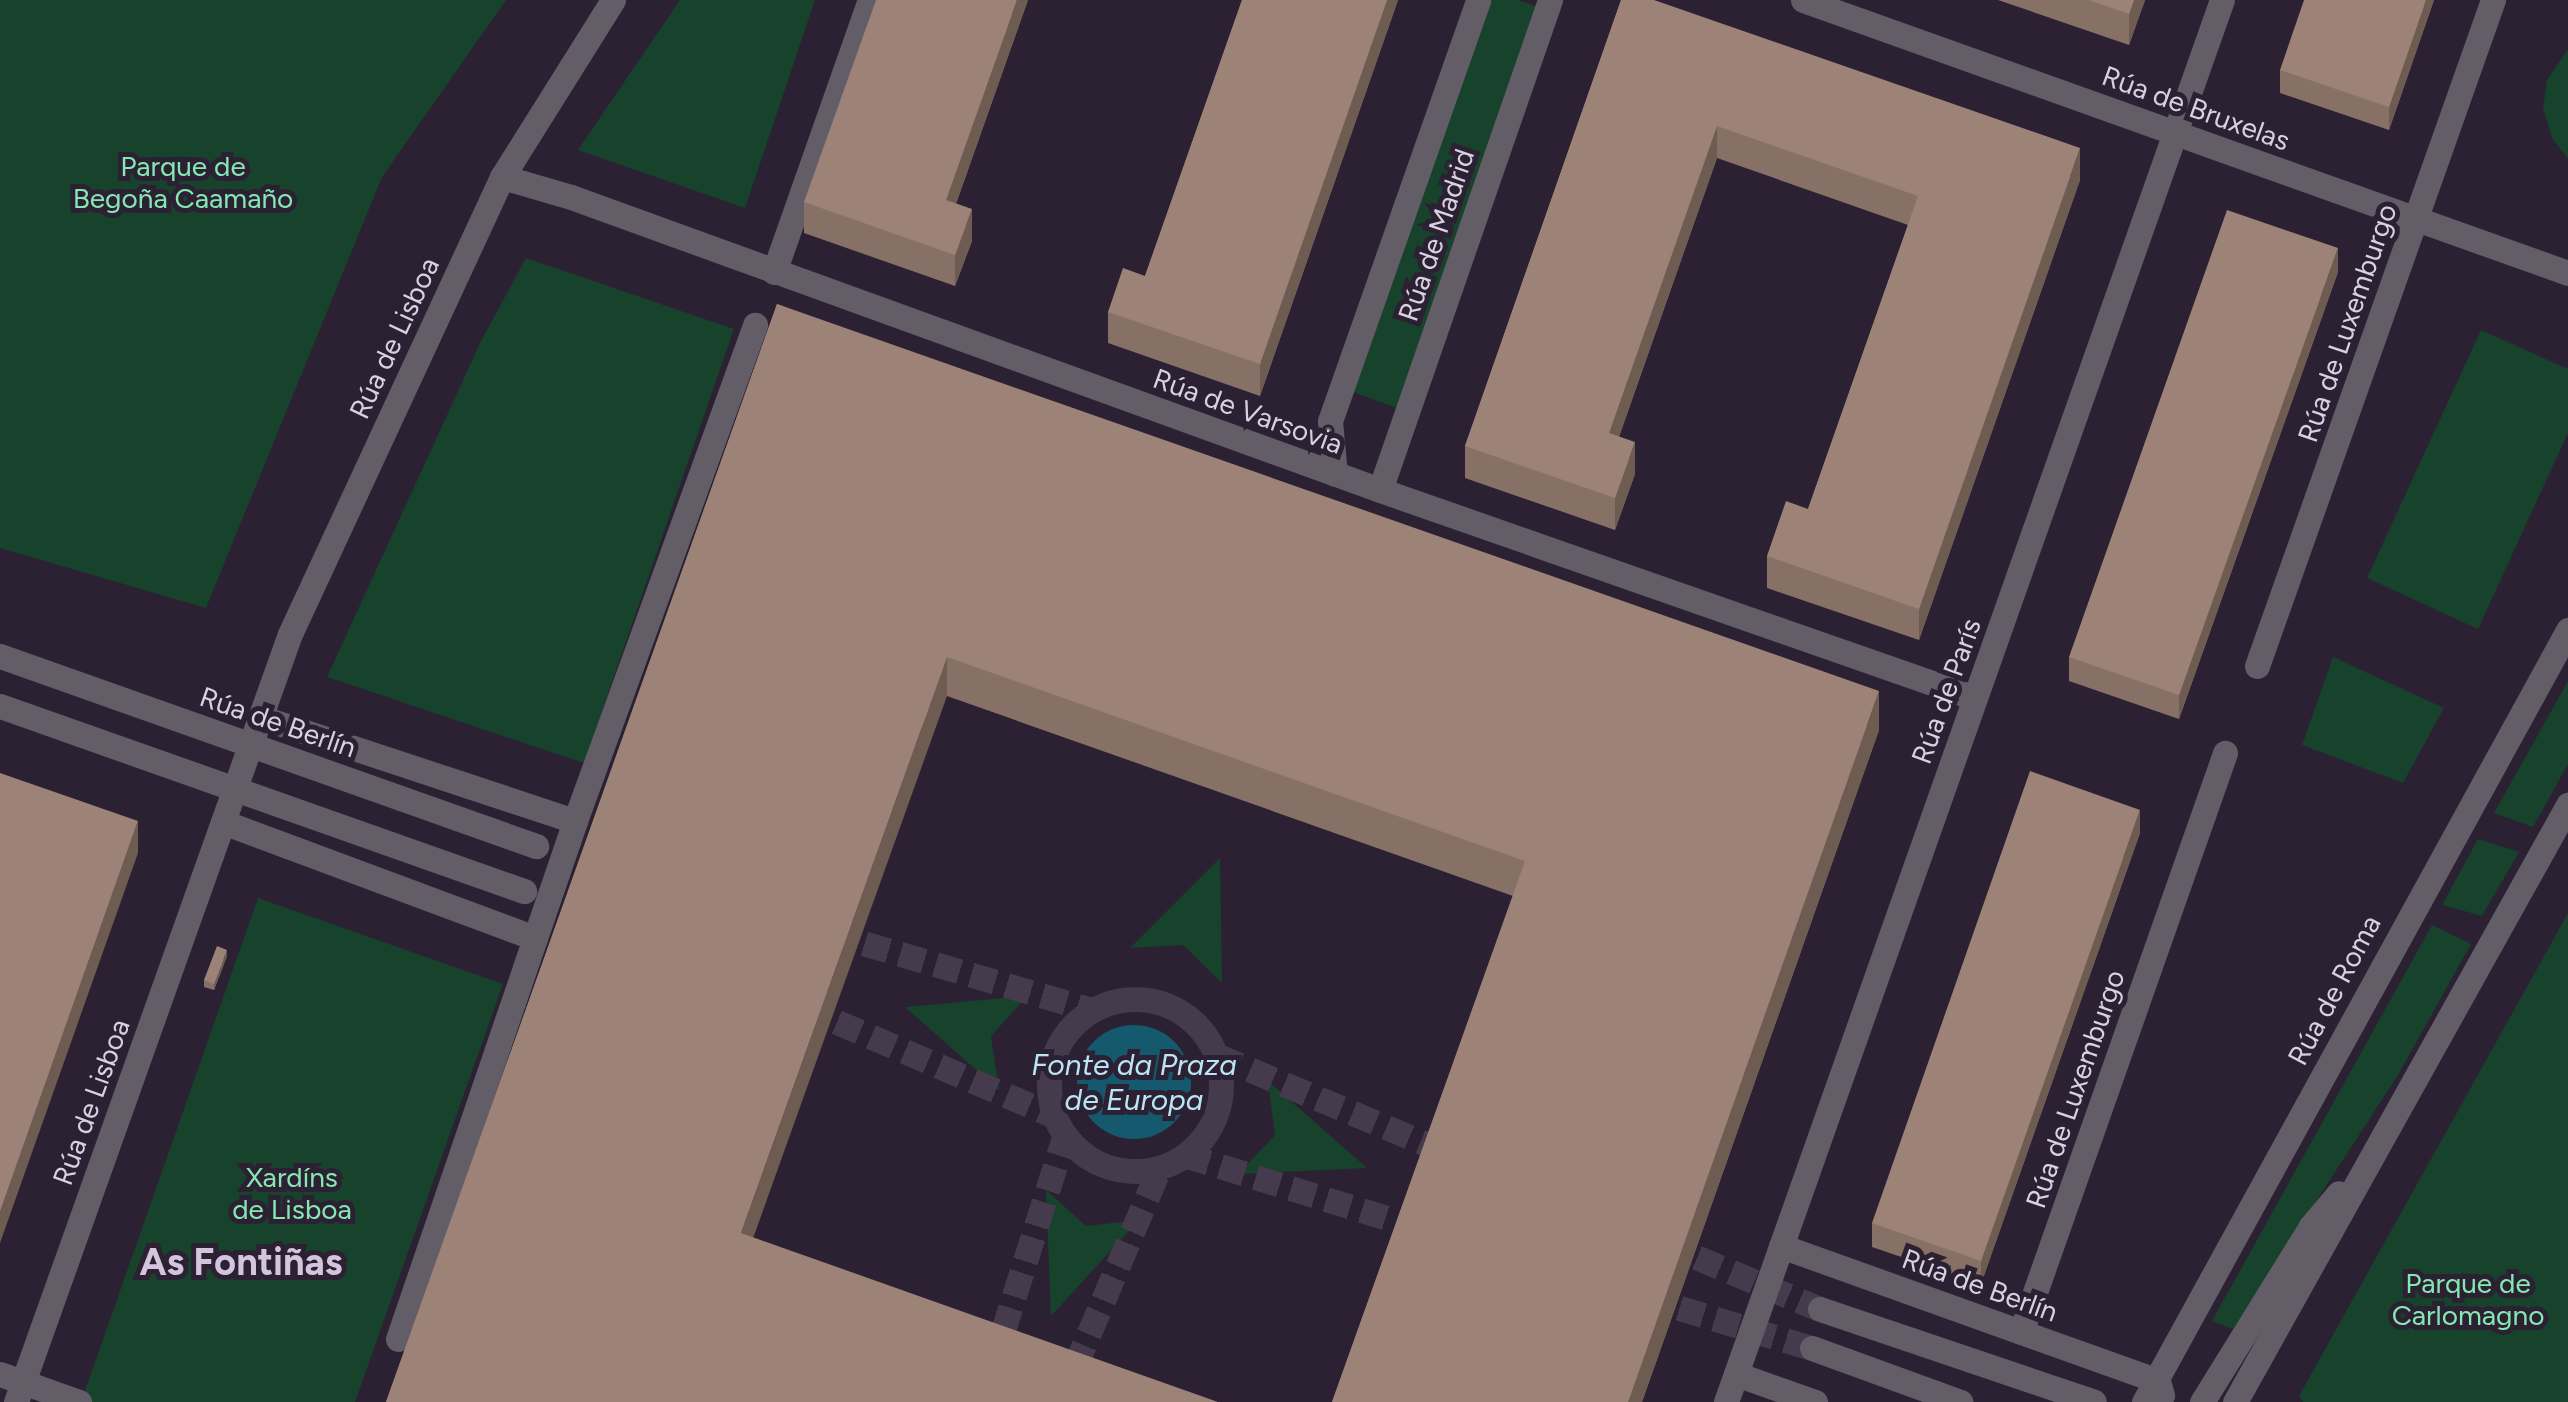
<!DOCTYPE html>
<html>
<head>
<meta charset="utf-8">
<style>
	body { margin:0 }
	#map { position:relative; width:2568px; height:1402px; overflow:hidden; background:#2b2133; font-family:Figtree,sans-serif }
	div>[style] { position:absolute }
	.green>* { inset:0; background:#17422c }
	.water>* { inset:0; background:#14596d }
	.round { border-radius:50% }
	.street-tunnel>* { height:25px; margin-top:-12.5px; transform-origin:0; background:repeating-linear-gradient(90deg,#453b4d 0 25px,transparent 0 37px) }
	.street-tunnel>.ring { margin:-12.5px; padding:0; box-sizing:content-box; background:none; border:25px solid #453b4d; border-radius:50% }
	.lane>* { height:25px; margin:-12.5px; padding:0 12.5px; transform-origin:12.5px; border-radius:12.5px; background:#625d66 }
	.street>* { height:25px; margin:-12.5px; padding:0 12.5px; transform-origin:12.5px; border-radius:12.5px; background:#625d66 }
	.wall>* { inset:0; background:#877166 }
	.shaded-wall>* { inset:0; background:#6e5c53 }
	.building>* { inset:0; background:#9d8377 }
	span { translate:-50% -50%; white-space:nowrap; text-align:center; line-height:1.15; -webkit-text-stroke:10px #2b2133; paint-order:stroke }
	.street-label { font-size:28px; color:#d8d1de }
	.park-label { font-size:28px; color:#85e7b1 }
	.water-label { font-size:30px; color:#bbe5f4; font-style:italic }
	.district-label { font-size:38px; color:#d2c5dd; font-weight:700 }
</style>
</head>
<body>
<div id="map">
	<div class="green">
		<div style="clip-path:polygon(0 0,506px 0,382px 177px,206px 608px,0 548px)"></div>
		<div style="clip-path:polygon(680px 0,815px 0,745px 208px,578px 150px)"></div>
		<div style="clip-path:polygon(1491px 0,1518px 0,1539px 7px,1397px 408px,1353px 392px)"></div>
		<div style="clip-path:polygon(2568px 49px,2568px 159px,2552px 138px,2543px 108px,2547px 80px)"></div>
		<div style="clip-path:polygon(526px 258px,734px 329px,584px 763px,327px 677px,481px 341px)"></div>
		<div style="clip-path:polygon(2481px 330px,2568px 369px,2568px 433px,2478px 629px,2367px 578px)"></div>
		<div style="clip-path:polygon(2333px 657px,2444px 708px,2403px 783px,2302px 745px)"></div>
		<div style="clip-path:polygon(2568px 681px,2568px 764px,2533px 827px,2494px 813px)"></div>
		<div style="clip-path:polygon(2478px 839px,2519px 852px,2482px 916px,2442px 905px)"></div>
		<div style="clip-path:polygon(1220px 858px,1222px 983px,1183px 945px,1130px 948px)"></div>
		<div style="clip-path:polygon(258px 898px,503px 984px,355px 1402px,81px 1402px)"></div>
		<div style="clip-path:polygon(2568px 913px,2568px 1402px,2303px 1402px,2299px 1396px)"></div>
		<div style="clip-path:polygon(2432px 925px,2471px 944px,2398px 1075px,2233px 1329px,2212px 1321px)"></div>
		<div style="clip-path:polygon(1027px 996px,991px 1036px,999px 1090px,905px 1007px)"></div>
		<div style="clip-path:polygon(1268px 1081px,1367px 1168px,1238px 1174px,1275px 1135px)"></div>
		<div style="clip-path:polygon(1046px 1190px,1086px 1226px,1139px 1220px,1051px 1316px)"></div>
	</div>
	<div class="water">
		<div class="round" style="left:1077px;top:1025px;width:114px;height:114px"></div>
	</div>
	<div class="street-tunnel">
		<div style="left:829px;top:933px;width:275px;rotate:16.3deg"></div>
		<div class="ring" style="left:1049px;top:999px;width:147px;height:147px"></div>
		<div style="left:803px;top:1007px;width:275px;rotate:23.4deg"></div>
		<div style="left:1216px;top:1055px;width:259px;rotate:22.9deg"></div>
		<div style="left:1185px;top:1155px;width:256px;rotate:17.3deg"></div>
		<div style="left:1663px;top:1243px;width:170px;rotate:22.8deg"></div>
		<div style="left:1644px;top:1297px;width:176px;rotate:16.9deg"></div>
		<div style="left:981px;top:1402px;width:280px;rotate:-72.5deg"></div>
		<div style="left:1060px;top:1402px;width:255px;rotate:-66.9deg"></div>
	</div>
	<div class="lane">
		<div style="left:260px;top:717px;width:332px;rotate:18.3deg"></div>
		<div style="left:223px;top:822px;width:333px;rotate:20.4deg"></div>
	</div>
	<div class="street">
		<div style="left:1803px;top:0;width:812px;rotate:19.64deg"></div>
		<div style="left:502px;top:177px;width:72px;rotate:16.2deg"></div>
		<div style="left:571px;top:197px;width:860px;rotate:19.91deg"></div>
		<div style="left:1380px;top:490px;width:630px;rotate:19.27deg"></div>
		<div style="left:774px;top:272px;width:288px;rotate:-70.6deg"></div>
		<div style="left:1335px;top:474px;width:53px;rotate:-95.4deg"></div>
		<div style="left:1330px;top:421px;width:446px;rotate:-70.6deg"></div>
		<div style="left:1380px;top:490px;width:519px;rotate:-70.87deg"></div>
		<div style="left:0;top:656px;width:569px;rotate:19.52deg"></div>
		<div style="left:2257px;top:666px;width:707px;rotate:-70.49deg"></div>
		<div style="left:0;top:706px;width:556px;rotate:19.45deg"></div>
		<div style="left:1781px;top:1246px;width:400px;rotate:19.7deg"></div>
		<div style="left:2158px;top:1381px;width:15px;rotate:74deg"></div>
		<div style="left:1820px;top:1309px;width:289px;rotate:18.7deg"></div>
		<div style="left:2021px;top:1332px;width:614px;rotate:-70.59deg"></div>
		<div style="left:398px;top:1339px;width:547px;rotate:-71.13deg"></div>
		<div style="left:575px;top:821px;width:528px;rotate:-70.05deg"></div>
		<div style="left:1812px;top:1348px;width:158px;rotate:20deg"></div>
		<div style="left:0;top:1374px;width:84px;rotate:19.5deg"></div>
		<div style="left:1736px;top:1374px;width:84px;rotate:19.5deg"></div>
		<div style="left:16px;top:1402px;width:815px;rotate:-70.37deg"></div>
		<div style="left:290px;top:634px;width:504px;rotate:-65.11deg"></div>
		<div style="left:502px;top:177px;width:209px;rotate:-57.9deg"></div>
		<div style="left:1726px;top:1402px;width:1487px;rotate:-70.52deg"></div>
		<div style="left:2144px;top:1402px;width:881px;rotate:-61.22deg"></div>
		<div style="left:2202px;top:1402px;width:207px;rotate:-58.2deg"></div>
		<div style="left:2311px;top:1226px;width:43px;rotate:-49.7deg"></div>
		<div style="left:2235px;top:1402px;width:684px;rotate:-60.85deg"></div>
	</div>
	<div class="wall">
		<div style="clip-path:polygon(1028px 0,956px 204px,972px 241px,955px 286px,804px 233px,804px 202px)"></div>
		<div style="clip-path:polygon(1242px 0,1398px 0,1260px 396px,1108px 343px,1108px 312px,1145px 276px)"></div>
		<div style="clip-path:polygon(1621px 0,2080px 180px,1919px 640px,1767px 588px,1767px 556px,1808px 509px,1908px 225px,1717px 158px,1619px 437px,1635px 474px,1615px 530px,1465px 478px,1465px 446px)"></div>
		<div style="clip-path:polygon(1998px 0,2145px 0,2129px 45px)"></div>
		<div style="clip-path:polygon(2434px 0,2389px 130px,2280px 93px,2280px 70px)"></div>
		<div style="clip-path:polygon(2338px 272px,2179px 719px,2069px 681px,2069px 657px)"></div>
		<div style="clip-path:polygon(777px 304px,1879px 730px,1642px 1402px,1332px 1402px,1513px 896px,947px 696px,386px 1402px)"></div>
		<div style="clip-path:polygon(2140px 833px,1981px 1284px,1872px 1247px,1872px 1223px)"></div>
		<div style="clip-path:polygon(227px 956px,214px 990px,204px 987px,204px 980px)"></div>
	</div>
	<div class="shaded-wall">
		<div style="clip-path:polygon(1017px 0,1028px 0,946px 232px,946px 200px)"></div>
		<div style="clip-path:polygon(1387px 0,1398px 0,1260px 396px,1260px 364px)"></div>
		<div style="clip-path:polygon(2134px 0,2145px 0,2129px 45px,2129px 14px)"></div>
		<div style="clip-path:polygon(2426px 0,2434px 0,2389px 130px,2389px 107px)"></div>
		<div style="clip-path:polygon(1717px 126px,1717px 158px,1609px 465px,1609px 433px)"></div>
		<div style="clip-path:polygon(2080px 148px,2080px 180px,1919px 640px,1919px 609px)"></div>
		<div style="clip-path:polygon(972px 209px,972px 241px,955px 286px,955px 255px)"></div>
		<div style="clip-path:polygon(2338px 248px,2338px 272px,2179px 719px,2179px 695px)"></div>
		<div style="clip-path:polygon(1635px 442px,1635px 474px,1615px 530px,1615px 498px)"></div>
		<div style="clip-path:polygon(947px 657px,947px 696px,741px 1272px,741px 1233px)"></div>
		<div style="clip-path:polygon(1879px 691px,1879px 730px,1642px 1402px,1628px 1402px)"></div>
		<div style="clip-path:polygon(2140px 810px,2140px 833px,1981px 1284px,1981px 1261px)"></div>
		<div style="clip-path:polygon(138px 821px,138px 853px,0 1243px,0 1212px)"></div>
		<div style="clip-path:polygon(227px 950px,227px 956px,214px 990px,214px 984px)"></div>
	</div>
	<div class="building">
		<div style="clip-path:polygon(876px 0,1017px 0,946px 200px,972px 209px,955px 255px,804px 202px)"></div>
		<div style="clip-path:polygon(1242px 0,1387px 0,1260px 364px,1108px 312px,1123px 268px,1145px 276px)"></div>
		<div style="clip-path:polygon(1621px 0,1654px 0,2080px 148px,1919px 609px,1767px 556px,1786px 501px,1808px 509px,1918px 196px,1717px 126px,1609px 433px,1635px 442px,1615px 498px,1465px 446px)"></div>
		<div style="clip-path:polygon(2089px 0,2134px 0,2129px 14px)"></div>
		<div style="clip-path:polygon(2304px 0,2426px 0,2389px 107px,2280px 70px)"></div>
		<div style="clip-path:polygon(2227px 210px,2338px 248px,2179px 695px,2069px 657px)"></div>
		<div style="clip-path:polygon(777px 304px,1879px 691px,1628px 1402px,1332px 1402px,1525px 861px,947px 657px,741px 1233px,1218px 1402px,386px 1402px)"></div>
		<div style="clip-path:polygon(2030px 771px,2140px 810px,1981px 1261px,1872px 1223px)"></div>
		<div style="clip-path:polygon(0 773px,138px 821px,0 1212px)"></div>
		<div style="clip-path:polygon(217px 946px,227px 950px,214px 984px,204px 980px)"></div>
	</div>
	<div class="street-label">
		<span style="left:2196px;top:108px;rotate:20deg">Rúa de Bruxelas</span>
		<span style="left:1436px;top:235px;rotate:-71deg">Rúa de Madrid</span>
		<span style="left:2347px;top:323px;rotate:-71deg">Rúa de Luxemburgo</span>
		<span style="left:394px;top:338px;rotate:-65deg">Rúa de Lisboa</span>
		<span style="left:1248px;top:411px;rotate:20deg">Rúa de Varsovia</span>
		<span style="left:1946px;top:691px;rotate:-70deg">Rúa de París</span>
		<span style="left:278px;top:722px;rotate:19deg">Rúa de Berlín</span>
		<span style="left:2334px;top:990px;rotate:-62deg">Rúa de Roma</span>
		<span style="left:2075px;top:1089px;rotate:-71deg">Rúa de Luxemburgo</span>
		<span style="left:91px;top:1102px;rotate:-70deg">Rúa de Lisboa</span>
		<span style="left:1980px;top:1285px;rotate:20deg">Rúa de Berlín</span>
	</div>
	<div class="park-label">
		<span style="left:183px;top:182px">Parque de<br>Begoña Caamaño</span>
		<span style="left:292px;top:1193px">Xardíns<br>de Lisboa</span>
		<span style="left:2468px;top:1299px">Parque de<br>Carlomagno</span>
	</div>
	<div class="water-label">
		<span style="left:1134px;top:1082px">Fonte da Praza<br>de Europa</span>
	</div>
	<div class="district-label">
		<span style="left:241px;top:1263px">As Fontiñas</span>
	</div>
</div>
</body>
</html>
